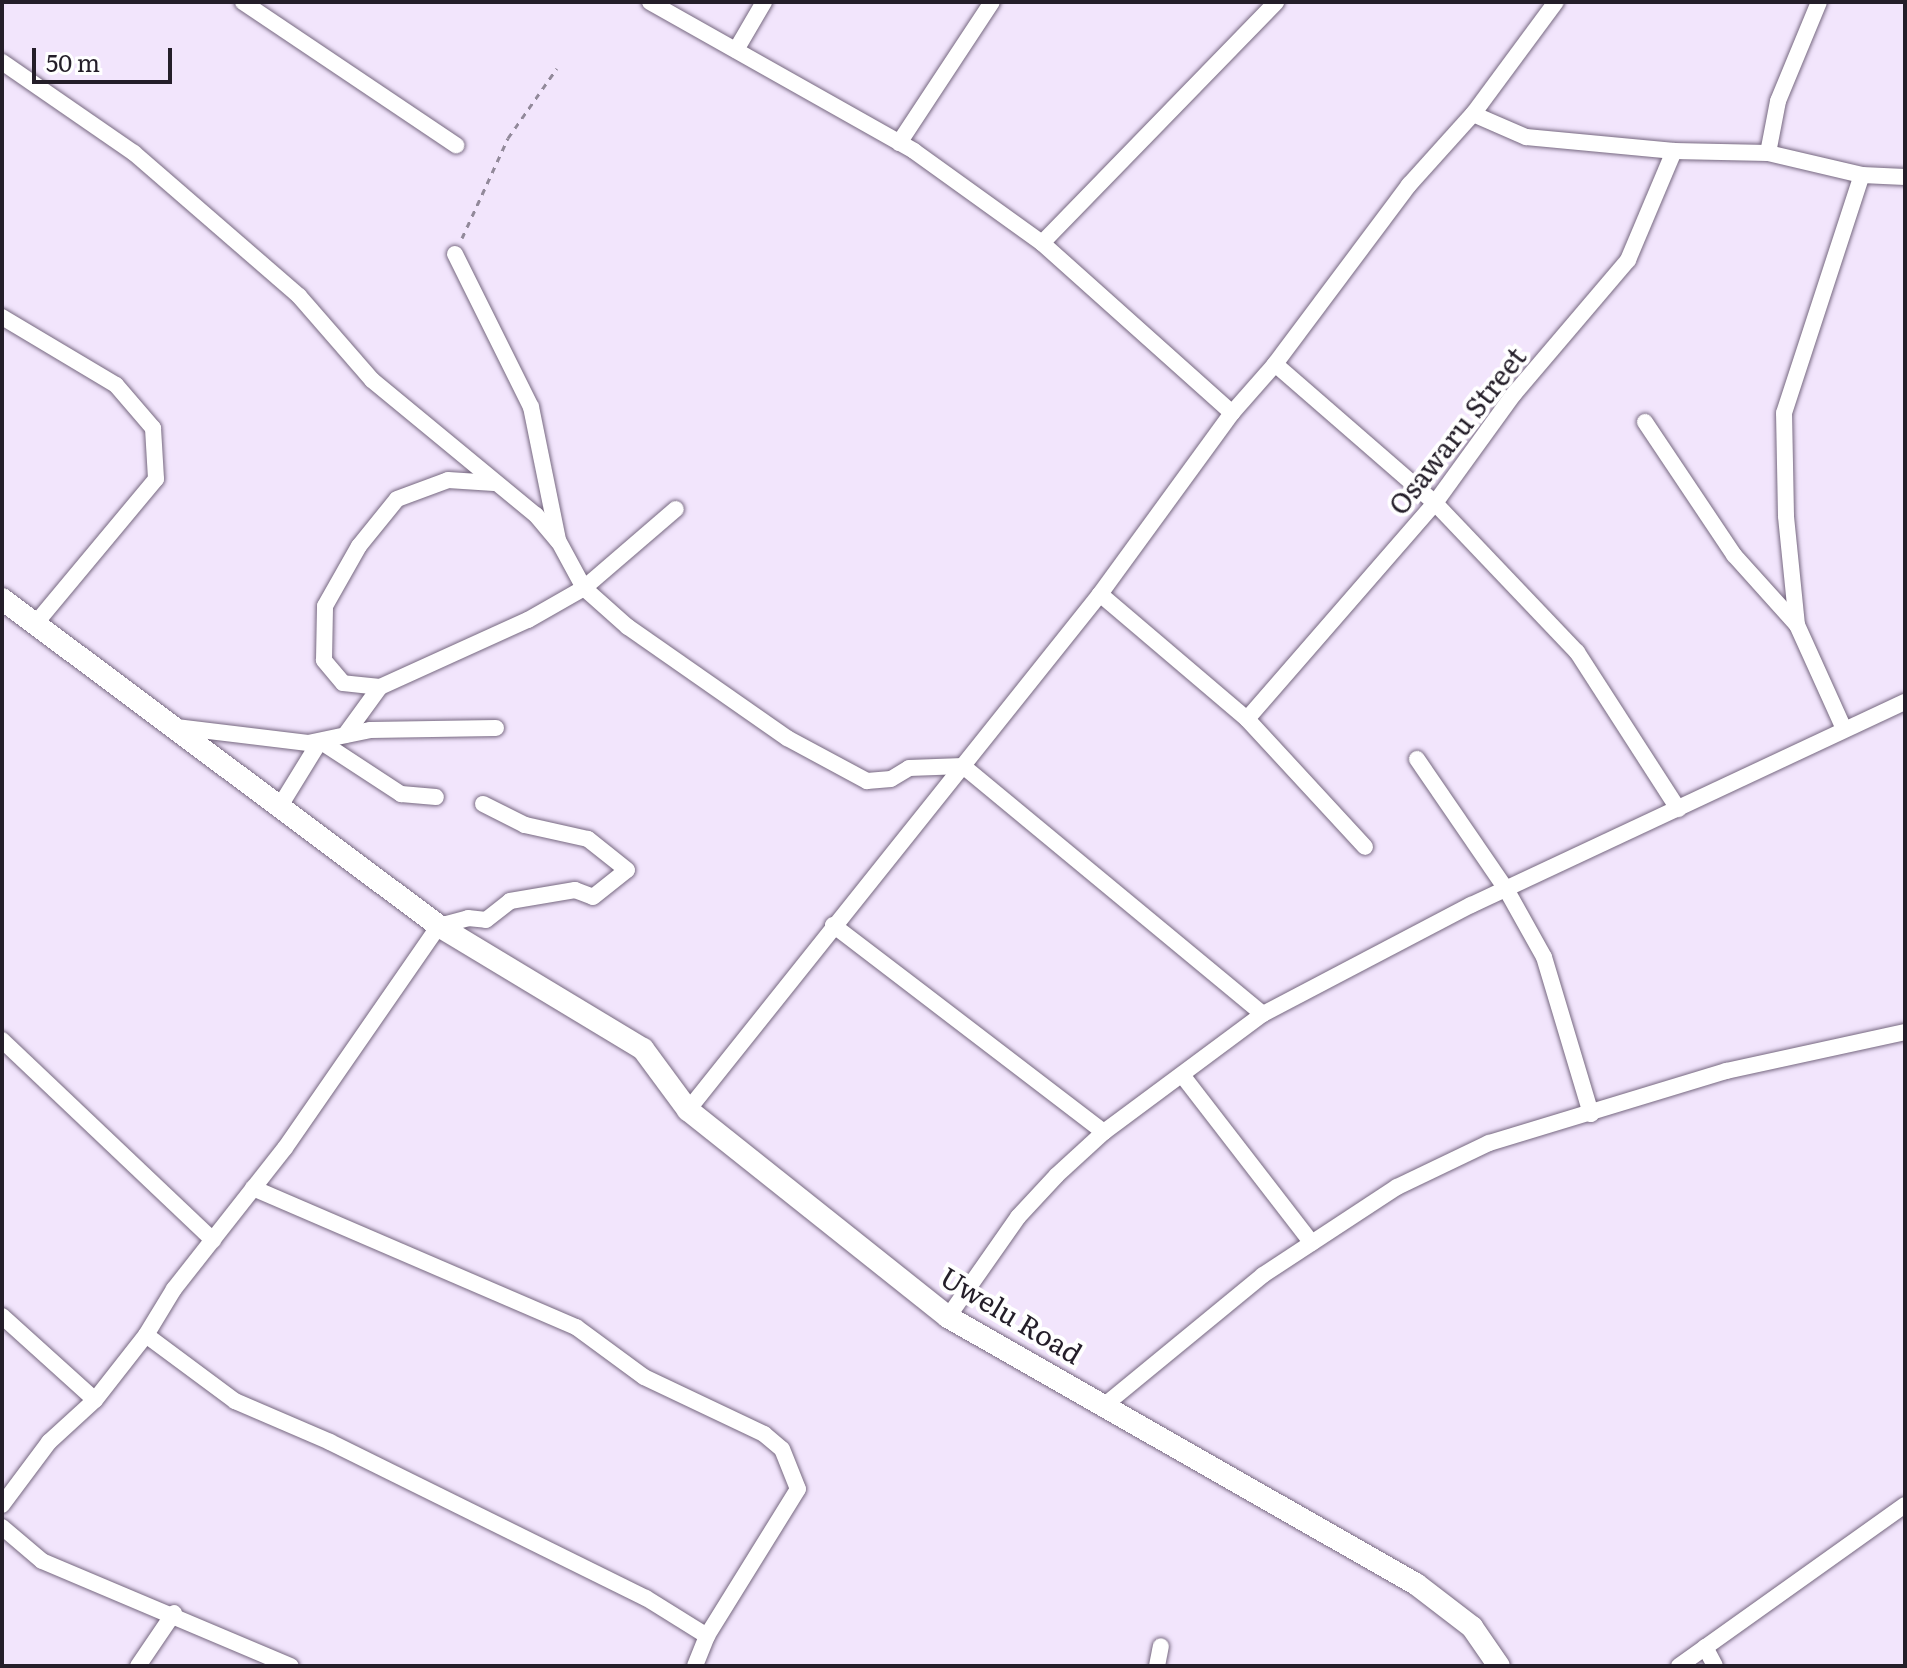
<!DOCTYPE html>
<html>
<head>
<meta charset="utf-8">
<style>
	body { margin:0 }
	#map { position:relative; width:1907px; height:1668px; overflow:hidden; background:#f2e5fc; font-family:Literata,serif }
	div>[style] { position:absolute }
	.path>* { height:3px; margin-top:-1.5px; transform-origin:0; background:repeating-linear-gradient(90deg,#92899a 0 6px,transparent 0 12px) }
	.roads { filter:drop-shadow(0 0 2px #766880) drop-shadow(0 0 2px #766880) }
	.street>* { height:16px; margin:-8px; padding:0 8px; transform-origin:8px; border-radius:8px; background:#fff }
	.secondary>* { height:22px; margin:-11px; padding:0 11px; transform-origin:11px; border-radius:11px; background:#fff }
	span { translate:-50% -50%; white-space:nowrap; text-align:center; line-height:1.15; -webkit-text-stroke:8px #fff; paint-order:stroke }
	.street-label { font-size:28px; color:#241e29 }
	.frame { position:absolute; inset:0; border:4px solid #241e29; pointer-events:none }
	.scale { position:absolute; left:32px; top:48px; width:140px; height:36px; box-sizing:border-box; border:4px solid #241e29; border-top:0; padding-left:10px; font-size:24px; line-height:28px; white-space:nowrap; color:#241e29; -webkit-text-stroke:6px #fff; paint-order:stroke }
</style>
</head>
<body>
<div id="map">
	<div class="path">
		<div style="left:462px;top:238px;width:110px;rotate:-65.3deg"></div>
		<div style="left:508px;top:138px;width:85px;rotate:-55deg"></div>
	</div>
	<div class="roads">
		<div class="street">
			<div style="left:243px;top:2px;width:257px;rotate:33.9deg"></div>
			<div style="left:650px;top:2px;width:303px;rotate:29.4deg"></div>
			<div style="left:914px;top:151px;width:158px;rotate:35.7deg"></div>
			<div style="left:1042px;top:243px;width:255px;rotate:41.8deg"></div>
			<div style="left:736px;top:50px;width:56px;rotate:-59.7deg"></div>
			<div style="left:2px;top:62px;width:160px;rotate:34.6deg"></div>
			<div style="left:134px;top:153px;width:218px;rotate:40.9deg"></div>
			<div style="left:299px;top:296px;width:111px;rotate:49deg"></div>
			<div style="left:372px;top:380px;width:212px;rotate:39.5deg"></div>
			<div style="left:536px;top:515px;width:35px;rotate:50deg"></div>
			<div style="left:559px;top:542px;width:52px;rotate:61.5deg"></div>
			<div style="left:584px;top:588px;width:59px;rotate:41.6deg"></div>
			<div style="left:628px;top:627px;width:194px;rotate:34.9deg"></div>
			<div style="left:787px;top:738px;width:91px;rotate:28.3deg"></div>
			<div style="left:867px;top:781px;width:24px;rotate:-5deg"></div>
			<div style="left:891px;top:779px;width:21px;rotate:-31deg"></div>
			<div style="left:909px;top:768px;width:54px;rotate:-2.1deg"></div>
			<div style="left:963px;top:766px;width:389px;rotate:39.6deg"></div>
			<div style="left:1473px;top:114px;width:58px;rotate:23.5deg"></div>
			<div style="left:1526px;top:137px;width:149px;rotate:5.4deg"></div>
			<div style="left:1674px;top:151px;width:94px;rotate:1.2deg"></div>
			<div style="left:1768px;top:153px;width:97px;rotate:13.2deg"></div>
			<div style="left:1862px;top:175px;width:43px;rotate:2.7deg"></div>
			<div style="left:899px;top:143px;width:169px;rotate:-56.6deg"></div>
			<div style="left:1768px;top:153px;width:53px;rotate:-79.1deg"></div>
			<div style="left:1778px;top:101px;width:107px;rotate:-67.5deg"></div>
			<div style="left:1042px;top:243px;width:336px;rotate:-45.8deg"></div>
			<div style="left:455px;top:254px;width:171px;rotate:63.6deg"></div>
			<div style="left:531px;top:407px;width:136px;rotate:78.5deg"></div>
			<div style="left:2px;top:317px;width:133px;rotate:30.8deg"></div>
			<div style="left:116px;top:385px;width:57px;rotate:49.3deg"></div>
			<div style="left:153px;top:428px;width:51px;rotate:86.6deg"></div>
			<div style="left:156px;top:479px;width:186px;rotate:129.8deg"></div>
			<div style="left:1275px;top:364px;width:212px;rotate:41deg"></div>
			<div style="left:1435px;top:503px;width:206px;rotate:46.4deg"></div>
			<div style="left:1577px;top:652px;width:187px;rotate:57.2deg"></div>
			<div style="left:1645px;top:422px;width:160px;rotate:56.2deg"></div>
			<div style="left:1734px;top:555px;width:94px;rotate:48deg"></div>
			<div style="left:1100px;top:594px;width:193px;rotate:40.4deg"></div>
			<div style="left:1247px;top:719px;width:174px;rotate:47.3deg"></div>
			<div style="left:380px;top:687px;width:162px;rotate:-24.4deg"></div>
			<div style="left:528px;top:620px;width:64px;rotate:-29.7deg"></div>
			<div style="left:584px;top:588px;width:121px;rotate:-40.7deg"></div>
			<div style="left:1247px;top:719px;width:286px;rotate:-49deg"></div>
			<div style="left:1435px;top:503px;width:135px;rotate:-54.1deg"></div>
			<div style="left:1514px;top:394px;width:176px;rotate:-49.6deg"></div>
			<div style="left:1628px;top:260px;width:118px;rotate:-67.1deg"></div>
			<div style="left:176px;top:727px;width:133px;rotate:6.9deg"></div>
			<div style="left:308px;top:743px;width:63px;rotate:-11.8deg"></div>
			<div style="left:370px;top:730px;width:126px;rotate:-0.9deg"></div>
			<div style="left:1844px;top:729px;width:114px;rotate:-114.3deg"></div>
			<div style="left:1797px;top:625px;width:110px;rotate:-95.8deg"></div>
			<div style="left:1786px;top:516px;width:103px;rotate:-91.1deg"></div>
			<div style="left:1784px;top:413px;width:250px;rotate:-71.9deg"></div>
			<div style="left:345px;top:735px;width:59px;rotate:-53.9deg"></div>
			<div style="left:380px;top:687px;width:37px;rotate:-174deg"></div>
			<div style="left:343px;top:683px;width:30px;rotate:-130deg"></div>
			<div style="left:324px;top:660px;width:54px;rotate:-88.9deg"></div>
			<div style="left:325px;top:606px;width:69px;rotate:-60.5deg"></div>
			<div style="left:359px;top:546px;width:60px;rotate:-51deg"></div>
			<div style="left:397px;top:499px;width:54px;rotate:-20.4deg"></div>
			<div style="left:448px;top:480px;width:46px;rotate:3.7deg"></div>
			<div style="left:1417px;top:759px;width:158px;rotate:55.6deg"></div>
			<div style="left:1506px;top:889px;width:78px;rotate:60.8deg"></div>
			<div style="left:1544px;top:957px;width:164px;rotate:73.3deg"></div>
			<div style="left:280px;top:806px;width:76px;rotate:-58.4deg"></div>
			<div style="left:320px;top:741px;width:97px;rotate:33.2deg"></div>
			<div style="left:401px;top:794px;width:35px;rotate:5deg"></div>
			<div style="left:833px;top:925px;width:341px;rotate:37.4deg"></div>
			<div style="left:2px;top:1040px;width:291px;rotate:43.5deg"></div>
			<div style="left:1182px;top:1075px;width:212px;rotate:52.3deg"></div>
			<div style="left:688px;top:1110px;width:660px;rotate:-51.39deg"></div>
			<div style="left:1100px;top:594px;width:224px;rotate:-53.9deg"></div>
			<div style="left:1232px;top:413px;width:65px;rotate:-48.7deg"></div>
			<div style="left:1275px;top:364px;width:224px;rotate:-53.2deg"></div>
			<div style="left:1409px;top:185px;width:96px;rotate:-48deg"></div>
			<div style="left:1473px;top:114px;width:139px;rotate:-53.5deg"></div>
			<div style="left:253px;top:1188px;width:352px;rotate:23.3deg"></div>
			<div style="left:576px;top:1327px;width:84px;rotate:36.3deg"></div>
			<div style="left:644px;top:1377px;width:133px;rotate:25.4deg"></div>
			<div style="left:764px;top:1434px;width:23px;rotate:40deg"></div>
			<div style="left:782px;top:1449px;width:43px;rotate:68.2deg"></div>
			<div style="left:798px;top:1489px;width:173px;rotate:121.8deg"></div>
			<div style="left:707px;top:1636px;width:32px;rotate:112deg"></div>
			<div style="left:2px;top:1316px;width:125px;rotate:42.1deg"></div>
			<div style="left:948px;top:1317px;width:122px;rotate:-55deg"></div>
			<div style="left:1018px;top:1217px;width:57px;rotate:-47.1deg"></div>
			<div style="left:1057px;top:1175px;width:64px;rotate:-42.5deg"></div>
			<div style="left:1104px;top:1132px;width:198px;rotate:-36.6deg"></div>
			<div style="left:1263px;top:1014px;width:235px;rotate:-27.7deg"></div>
			<div style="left:1471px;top:905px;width:479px;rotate:-25.1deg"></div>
			<div style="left:146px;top:1335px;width:111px;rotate:36.6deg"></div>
			<div style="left:235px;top:1401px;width:103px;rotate:23.3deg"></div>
			<div style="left:330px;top:1442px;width:352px;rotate:26.3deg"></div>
			<div style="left:646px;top:1598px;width:72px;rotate:31.9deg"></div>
			<div style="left:1106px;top:1404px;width:203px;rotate:-39.4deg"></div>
			<div style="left:1263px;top:1275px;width:160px;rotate:-33.3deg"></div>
			<div style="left:1397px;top:1187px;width:102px;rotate:-25.6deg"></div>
			<div style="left:1489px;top:1143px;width:248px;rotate:-16.9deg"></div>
			<div style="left:1726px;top:1071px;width:183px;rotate:-12.3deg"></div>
			<div style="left:2px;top:1505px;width:79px;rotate:-53.3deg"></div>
			<div style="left:49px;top:1442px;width:62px;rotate:-42.4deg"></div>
			<div style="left:95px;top:1400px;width:83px;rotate:-51.9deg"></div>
			<div style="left:146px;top:1335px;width:54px;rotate:-58.7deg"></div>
			<div style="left:174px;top:1289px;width:179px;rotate:-51.8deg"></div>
			<div style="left:285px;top:1148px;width:270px;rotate:-55.3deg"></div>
			<div style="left:439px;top:926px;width:30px;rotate:-15deg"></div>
			<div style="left:468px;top:918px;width:18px;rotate:6deg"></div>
			<div style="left:486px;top:920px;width:31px;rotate:-38deg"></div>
			<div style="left:510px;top:901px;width:66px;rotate:-9.6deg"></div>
			<div style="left:575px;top:890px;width:19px;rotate:21deg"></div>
			<div style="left:593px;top:897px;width:43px;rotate:-38.5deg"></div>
			<div style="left:627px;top:870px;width:50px;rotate:-141.5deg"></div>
			<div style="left:588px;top:839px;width:65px;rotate:-167.5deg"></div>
			<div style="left:525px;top:825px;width:47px;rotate:-153.4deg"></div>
			<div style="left:2px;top:1527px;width:52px;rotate:40.4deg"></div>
			<div style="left:42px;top:1561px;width:270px;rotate:22.9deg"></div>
			<div style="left:1705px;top:1647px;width:21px;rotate:62deg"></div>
			<div style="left:138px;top:1666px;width:64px;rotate:-55.8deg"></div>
			<div style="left:1157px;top:1666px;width:20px;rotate:-79deg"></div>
			<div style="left:1679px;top:1666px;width:277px;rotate:-35.5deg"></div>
		</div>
		<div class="secondary">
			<div style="left:2px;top:599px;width:546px;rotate:36.81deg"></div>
			<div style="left:439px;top:926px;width:238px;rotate:31.1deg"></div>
			<div style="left:643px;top:1049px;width:76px;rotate:53.6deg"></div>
			<div style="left:688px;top:1110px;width:332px;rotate:38.5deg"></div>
			<div style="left:948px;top:1317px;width:539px;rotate:29.71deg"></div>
			<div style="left:1416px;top:1584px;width:71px;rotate:37.5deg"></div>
			<div style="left:1472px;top:1627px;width:47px;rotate:55.3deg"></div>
		</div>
	</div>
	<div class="street-label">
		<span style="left:1456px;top:430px;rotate:-52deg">Osawaru Street</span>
		<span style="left:1012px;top:1314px;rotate:31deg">Uwelu Road</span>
	</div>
	<div class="frame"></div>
	<div class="scale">50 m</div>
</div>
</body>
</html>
